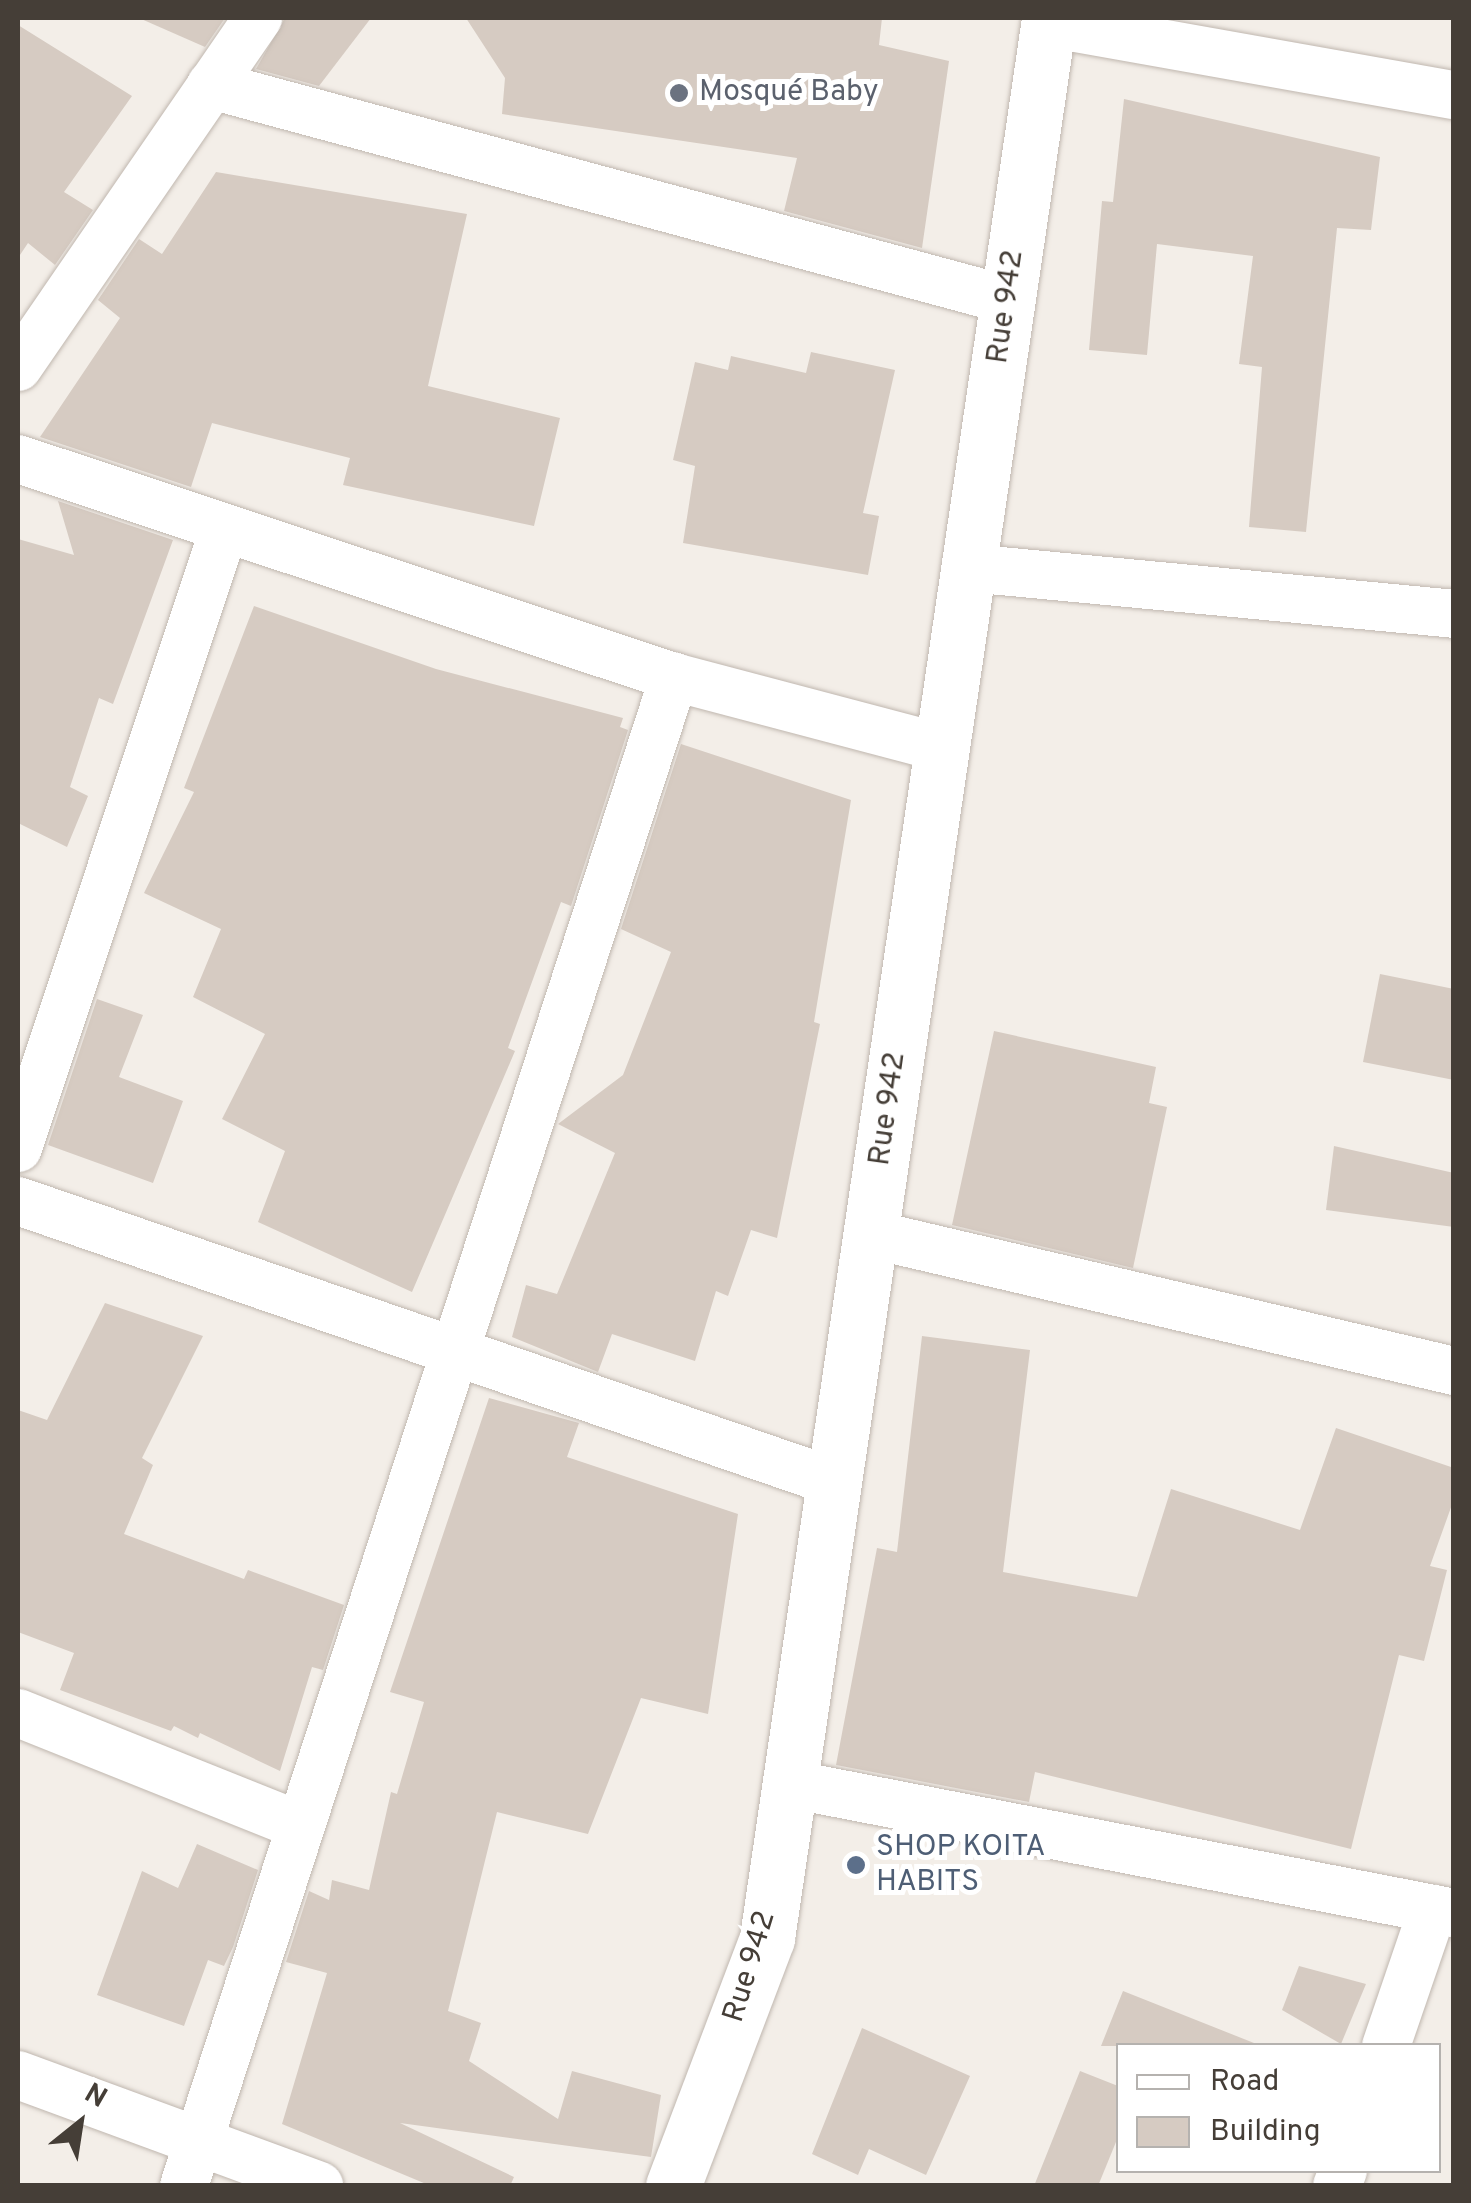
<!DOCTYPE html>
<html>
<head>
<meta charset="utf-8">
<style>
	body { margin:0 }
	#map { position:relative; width:1471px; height:2203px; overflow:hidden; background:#f3eee8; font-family:Overpass,sans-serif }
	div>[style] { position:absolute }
	.building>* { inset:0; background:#d6cbc2 }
	.roads { filter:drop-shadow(0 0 2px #c0b7af) drop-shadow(0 0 2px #c0b7af) }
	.minor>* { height:48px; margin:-24px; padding:0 24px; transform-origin:24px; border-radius:24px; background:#fff }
	.tertiary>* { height:55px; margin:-27.5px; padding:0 27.5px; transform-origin:27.5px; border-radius:27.5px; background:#fff }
	.dots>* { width:28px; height:28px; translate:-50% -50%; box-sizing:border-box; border:5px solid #fff; border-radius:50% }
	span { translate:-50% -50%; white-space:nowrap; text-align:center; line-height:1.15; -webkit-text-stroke:10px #fff; paint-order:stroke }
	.worship-label { font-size:30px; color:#5b616d }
	.left { translate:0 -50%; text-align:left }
	.street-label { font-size:30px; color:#453e37 }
	.service-label { font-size:30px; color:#4e5e75 }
	.frame { position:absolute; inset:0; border:20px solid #453e37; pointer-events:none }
	.legend { position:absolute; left:1116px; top:2043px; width:325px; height:130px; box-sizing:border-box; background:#fff; border:2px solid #b5b2af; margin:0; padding:12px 18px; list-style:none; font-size:30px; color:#453e37 }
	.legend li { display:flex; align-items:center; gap:20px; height:50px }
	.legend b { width:50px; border:2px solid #b5b2af }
	.north { position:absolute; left:30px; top:2073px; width:100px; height:100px; -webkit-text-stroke:8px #fff; paint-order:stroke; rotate:30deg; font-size:28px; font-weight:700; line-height:40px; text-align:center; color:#453e37 }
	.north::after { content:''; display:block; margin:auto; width:35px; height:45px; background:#453e37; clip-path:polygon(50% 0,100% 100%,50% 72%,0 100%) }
</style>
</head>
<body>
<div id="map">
	<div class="building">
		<div style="clip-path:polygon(139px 18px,225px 18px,205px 47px)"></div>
		<div style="clip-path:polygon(285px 18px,371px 18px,319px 86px,256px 69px)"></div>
		<div style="clip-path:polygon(466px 18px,882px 18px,879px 45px,949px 61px,922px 248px,784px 211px,797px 158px,502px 114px,505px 78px)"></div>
		<div style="clip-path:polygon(18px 25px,132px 96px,64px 192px,93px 210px,55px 265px,28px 243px,18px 258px)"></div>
		<div style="clip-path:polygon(1124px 99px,1380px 157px,1371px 230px,1337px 228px,1306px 532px,1249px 527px,1262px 367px,1239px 364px,1253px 256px,1157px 244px,1147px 355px,1089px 350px,1102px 201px,1113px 202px)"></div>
		<div style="clip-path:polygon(216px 172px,467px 214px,428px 386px,560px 418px,534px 526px,343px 485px,350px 458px,212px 423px,191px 487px,40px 437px,120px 318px,98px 300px,139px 239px,162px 254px)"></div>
		<div style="clip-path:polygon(811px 352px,895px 370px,863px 513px,879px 516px,868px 575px,683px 543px,695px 466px,673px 460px,695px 362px,728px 370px,731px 356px,806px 373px)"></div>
		<div style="clip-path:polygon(58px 501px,173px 540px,113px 704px,99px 698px,70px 787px,88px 796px,67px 847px,18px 823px,18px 539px,74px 555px)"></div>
		<div style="clip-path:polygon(254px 606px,436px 669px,623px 718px,620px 727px,628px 730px,571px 906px,561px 902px,508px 1048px,515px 1051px,412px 1292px,258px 1222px,285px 1151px,222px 1119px,265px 1034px,193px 997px,221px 929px,144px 893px,194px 792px,184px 788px)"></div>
		<div style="clip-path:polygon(681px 744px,851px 800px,814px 1022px,820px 1024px,777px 1238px,751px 1230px,728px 1296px,716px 1291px,695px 1361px,612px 1334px,598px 1372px,512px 1337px,526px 1285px,557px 1294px,615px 1153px,558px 1124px,623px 1075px,671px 952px,621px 929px)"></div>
		<div style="clip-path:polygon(1380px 974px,1454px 989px,1454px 1080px,1363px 1062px)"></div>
		<div style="clip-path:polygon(97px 999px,143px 1015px,119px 1077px,183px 1101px,153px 1183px,48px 1145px)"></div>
		<div style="clip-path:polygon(994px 1031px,1156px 1067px,1149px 1103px,1167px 1107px,1133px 1268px,952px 1225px)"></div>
		<div style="clip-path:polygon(1334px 1146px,1454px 1173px,1454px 1227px,1326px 1210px)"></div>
		<div style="clip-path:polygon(105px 1303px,203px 1336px,142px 1458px,153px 1465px,124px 1534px,244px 1579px,248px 1570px,344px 1605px,323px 1670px,312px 1667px,280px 1771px,200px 1733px,198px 1738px,174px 1726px,171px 1731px,60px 1690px,74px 1653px,18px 1632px,18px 1410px,47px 1420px)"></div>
		<div style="clip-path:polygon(922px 1336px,1030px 1350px,1003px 1572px,1137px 1597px,1171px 1489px,1300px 1530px,1336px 1428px,1454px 1468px,1454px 1499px,1430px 1566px,1447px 1570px,1424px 1661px,1399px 1655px,1351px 1849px,1035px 1772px,1029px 1802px,836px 1765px,877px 1548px,897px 1552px)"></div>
		<div style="clip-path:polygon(489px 1398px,579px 1423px,567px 1457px,738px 1514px,708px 1714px,641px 1698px,588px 1834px,497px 1812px,448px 2011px,481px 2023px,469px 2061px,558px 2119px,572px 2071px,661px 2095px,651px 2157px,400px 2123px,514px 2177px,510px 2186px,431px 2186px,282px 2124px,327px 1973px,286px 1962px,309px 1891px,329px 1900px,332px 1880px,369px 1890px,391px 1792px,397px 1794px,424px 1702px,390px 1692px)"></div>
		<div style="clip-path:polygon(197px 1844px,258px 1870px,233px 1947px,224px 1966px,208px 1960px,184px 2026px,97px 1995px,142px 1871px,178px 1888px)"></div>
		<div style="clip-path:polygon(1299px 1966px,1366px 1984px,1341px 2044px,1282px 2010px)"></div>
		<div style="clip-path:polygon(1123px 1991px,1254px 2043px,1253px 2046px,1101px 2046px)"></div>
		<div style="clip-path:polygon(862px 2028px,970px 2076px,926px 2175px,869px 2149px,858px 2175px,812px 2154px)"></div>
		<div style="clip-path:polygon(1080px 2071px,1118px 2086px,1118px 2137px,1098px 2186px,1034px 2186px)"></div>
	</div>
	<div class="roads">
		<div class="minor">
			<div style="left:1048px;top:23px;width:412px;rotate:10.1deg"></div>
			<div style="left:211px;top:85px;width:825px;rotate:15.1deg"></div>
			<div style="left:18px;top:367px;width:424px;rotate:-55.5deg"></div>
			<div style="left:18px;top:459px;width:691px;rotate:18.38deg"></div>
			<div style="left:674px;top:677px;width:277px;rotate:14.8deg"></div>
			<div style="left:969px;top:568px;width:487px;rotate:5.4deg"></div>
			<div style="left:18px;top:1148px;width:651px;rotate:-71.57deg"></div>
			<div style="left:18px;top:1201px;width:863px;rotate:19deg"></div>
			<div style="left:870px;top:1234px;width:600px;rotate:13.2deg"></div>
			<div style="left:18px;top:1713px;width:304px;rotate:21.8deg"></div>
			<div style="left:790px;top:1784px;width:676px;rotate:10.99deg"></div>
			<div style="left:1386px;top:2046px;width:145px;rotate:-71.1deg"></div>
			<div style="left:18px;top:2075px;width:321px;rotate:20.2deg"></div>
			<div style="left:184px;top:2186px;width:1587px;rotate:-72.01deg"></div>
			<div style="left:1337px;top:2186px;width:17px;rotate:-69deg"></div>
		</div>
		<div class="tertiary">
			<div style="left:673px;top:2186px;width:265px;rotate:-69.2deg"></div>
			<div style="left:767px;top:1938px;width:1941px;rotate:-81.64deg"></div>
		</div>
	</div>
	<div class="dots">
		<div style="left:679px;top:93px;background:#6b7280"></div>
		<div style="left:856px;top:1865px;background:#5c6f8a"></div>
	</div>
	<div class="worship-label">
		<span class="left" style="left:699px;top:93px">Mosqué Baby</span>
	</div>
	<div class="street-label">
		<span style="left:1007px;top:307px;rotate:-82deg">Rue 942</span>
		<span style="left:889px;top:1109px;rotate:-82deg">Rue 942</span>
		<span style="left:751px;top:1967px;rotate:-73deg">Rue 942</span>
	</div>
	<div class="service-label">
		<span class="left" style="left:876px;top:1865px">SHOP KOITA<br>HABITS</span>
	</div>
	<div class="frame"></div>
	<ul class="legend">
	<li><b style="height:12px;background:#fff"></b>Road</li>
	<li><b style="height:28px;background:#d6cbc2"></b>Building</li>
	</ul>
	<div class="north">N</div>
</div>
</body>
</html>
